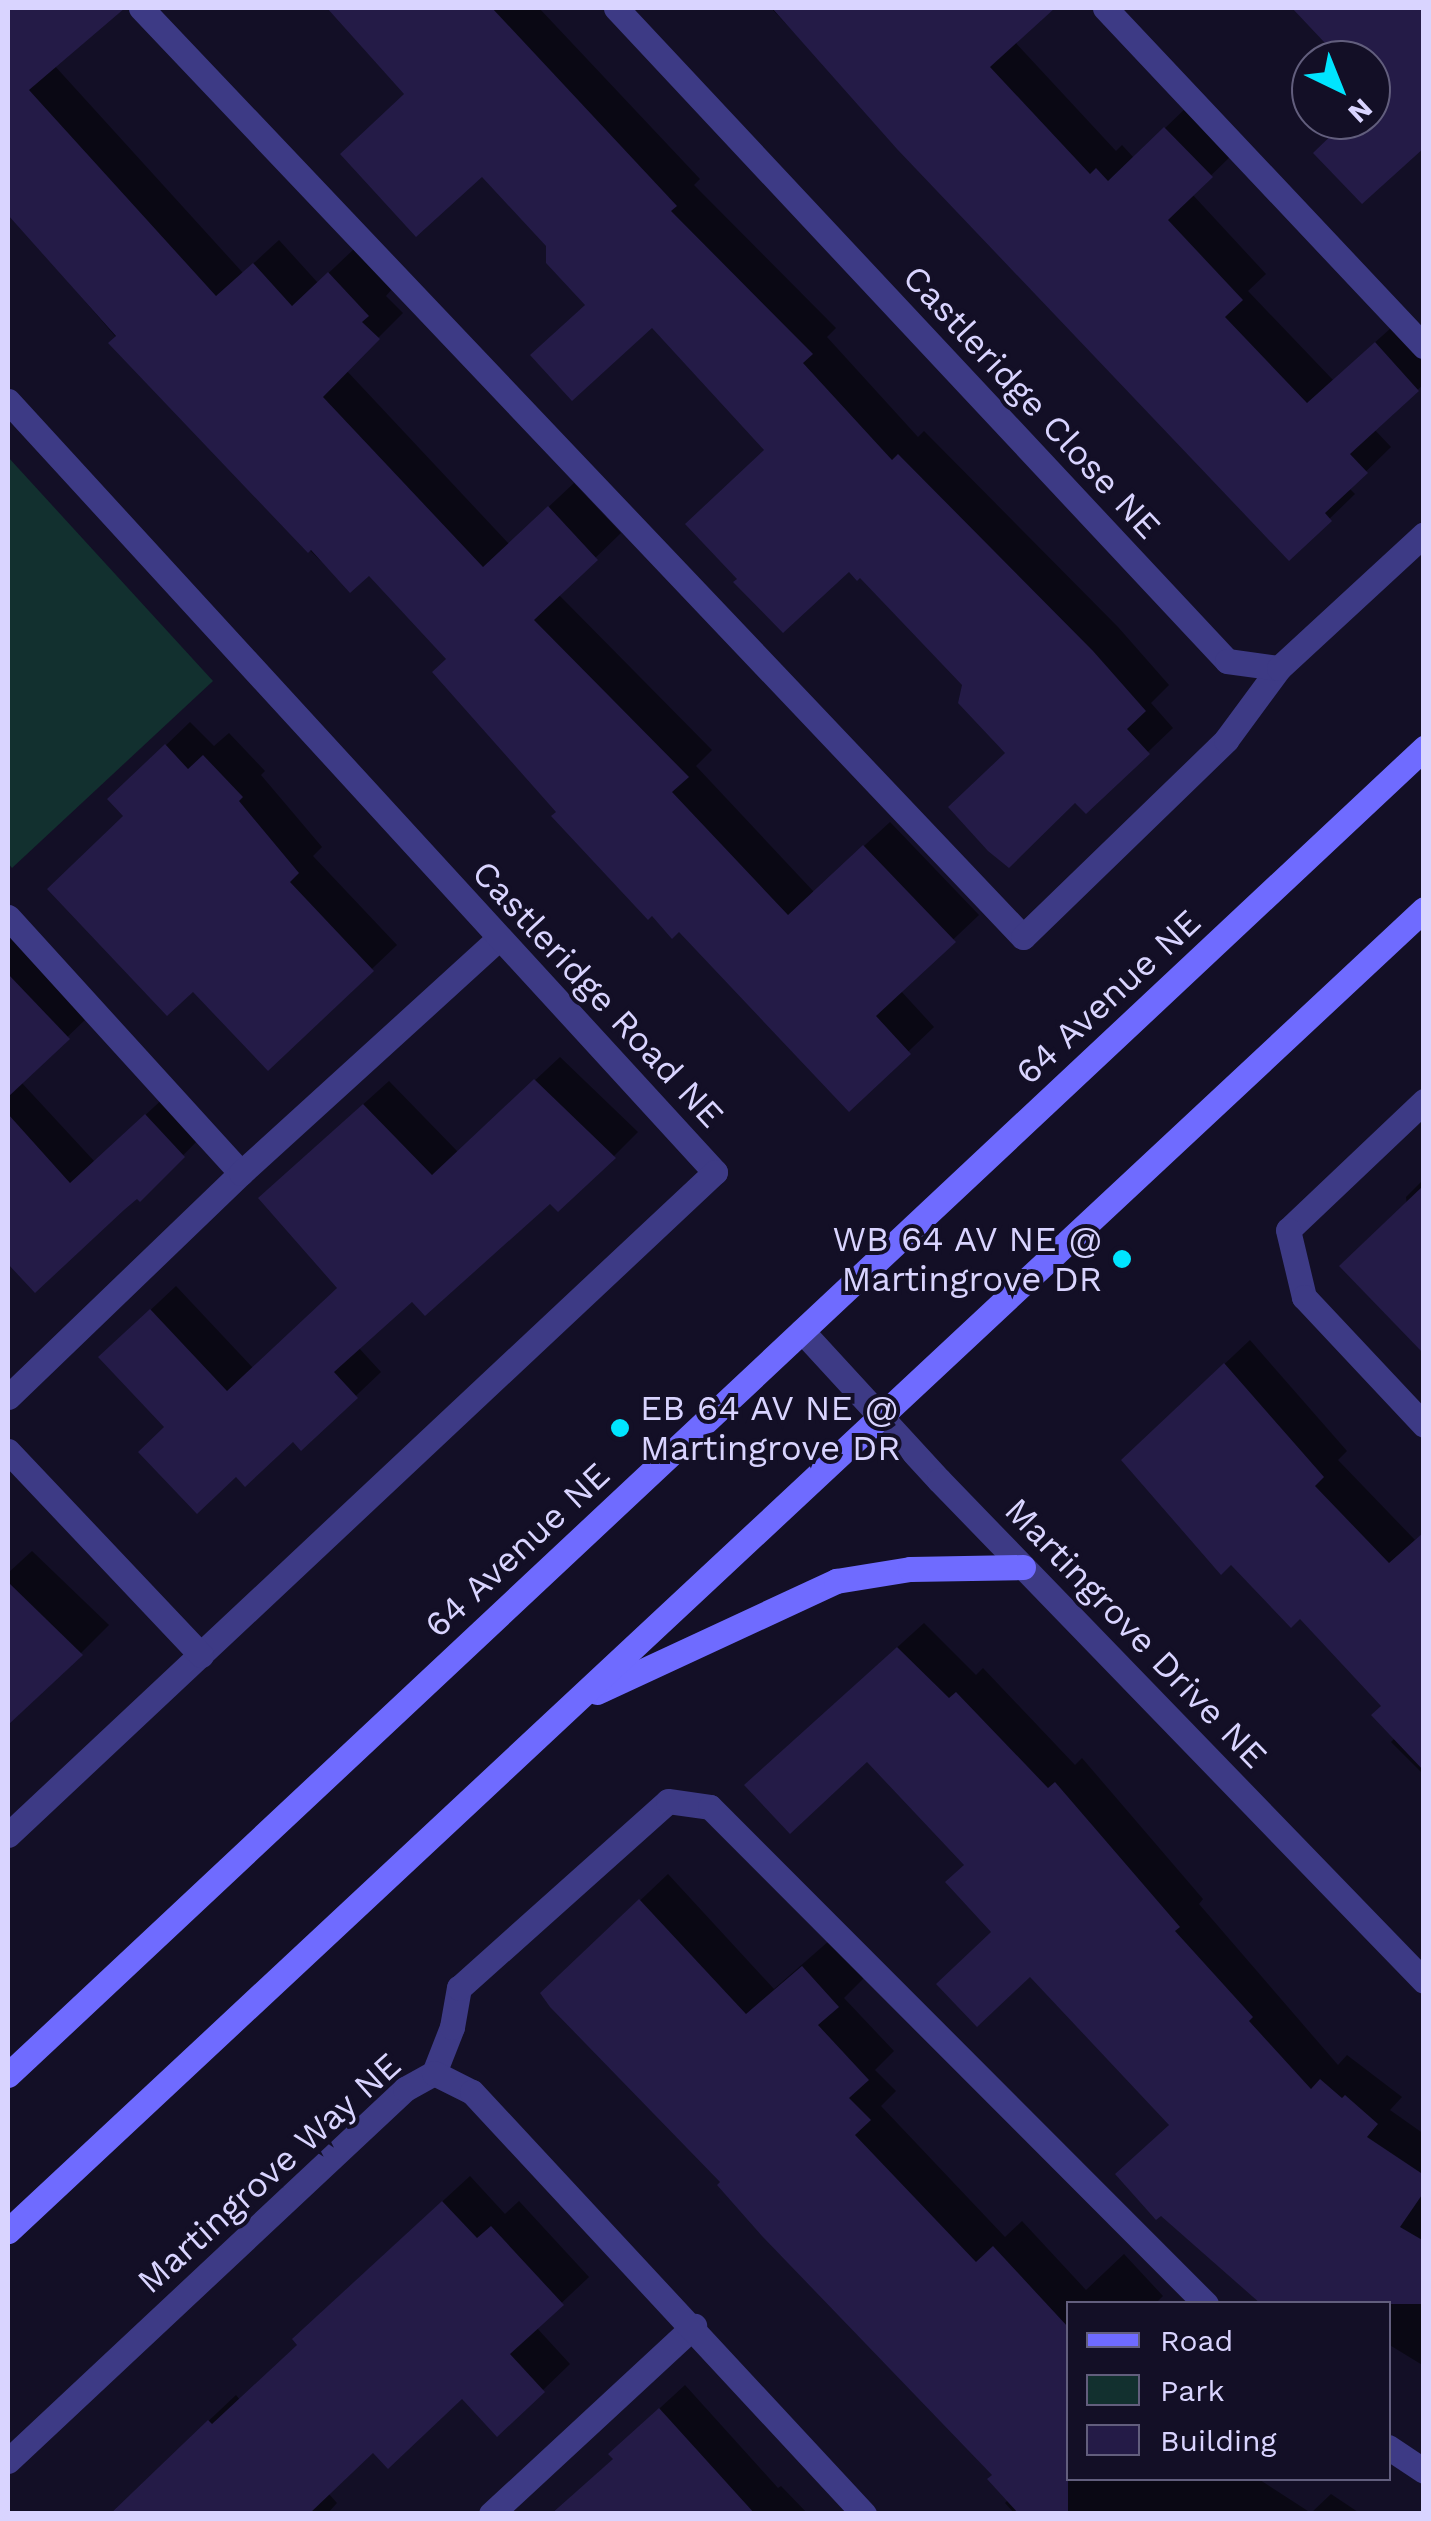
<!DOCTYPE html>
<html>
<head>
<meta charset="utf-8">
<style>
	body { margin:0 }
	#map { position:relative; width:1431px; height:2521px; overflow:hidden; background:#130f26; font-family:"Work Sans",sans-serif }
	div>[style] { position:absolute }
	.green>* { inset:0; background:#12302f }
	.shadow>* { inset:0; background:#0007 }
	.building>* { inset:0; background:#241b47 }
	.service>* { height:25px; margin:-12.5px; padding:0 12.5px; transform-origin:12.5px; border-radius:12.5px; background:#3d3a85 }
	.minor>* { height:25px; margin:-12.5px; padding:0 12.5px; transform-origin:12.5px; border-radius:12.5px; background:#3d3a85 }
	.secondary>* { height:25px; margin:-12.5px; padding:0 12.5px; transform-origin:12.5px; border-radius:12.5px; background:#6f6bff }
	.dots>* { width:28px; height:28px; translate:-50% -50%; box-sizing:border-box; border:5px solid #130f26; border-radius:50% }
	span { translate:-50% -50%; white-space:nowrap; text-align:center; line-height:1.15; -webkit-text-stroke:8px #130f26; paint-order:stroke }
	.street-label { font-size:35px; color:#d9d4ff }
	.poi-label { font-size:35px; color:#d9d4ff }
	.right { translate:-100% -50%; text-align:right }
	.left { translate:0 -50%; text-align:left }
	.frame { position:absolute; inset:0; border:10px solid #d9d4ff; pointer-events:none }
	.legend { position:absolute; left:1066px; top:2301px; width:325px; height:180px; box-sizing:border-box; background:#130f26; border:2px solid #625e7d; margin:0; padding:12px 18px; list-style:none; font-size:30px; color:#d9d4ff }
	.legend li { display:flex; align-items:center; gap:20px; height:50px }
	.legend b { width:50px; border:2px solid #625e7d }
	.north { position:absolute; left:1291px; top:40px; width:100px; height:100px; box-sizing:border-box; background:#130f26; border:2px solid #625e7d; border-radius:50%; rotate:137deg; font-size:28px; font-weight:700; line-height:40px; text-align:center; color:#d9d4ff }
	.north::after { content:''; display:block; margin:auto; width:35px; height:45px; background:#00e5ff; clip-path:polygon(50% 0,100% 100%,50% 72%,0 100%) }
</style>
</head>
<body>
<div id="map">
	<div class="green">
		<div style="clip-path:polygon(8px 457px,213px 681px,12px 868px,8px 863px)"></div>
	</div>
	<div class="shadow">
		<div style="clip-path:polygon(8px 8px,119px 8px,54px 65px,243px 273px,279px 240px,318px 283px,354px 249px,392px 289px,386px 296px,403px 313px,346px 370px,509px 544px,574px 483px,621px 533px,558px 594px,712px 750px,696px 766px,814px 892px,890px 822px,979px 915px,900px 990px,934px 1027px,849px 1108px,679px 929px,449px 658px,369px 573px,350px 590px,241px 482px,8px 212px)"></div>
		<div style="clip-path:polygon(331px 8px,539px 8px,700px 179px,694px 185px,836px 328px,827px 337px,918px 437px,924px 431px,1118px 627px,1169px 685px,1151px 703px,1173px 728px,1086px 811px,1008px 752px,965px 684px,767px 450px,652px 325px,588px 304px,548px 245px)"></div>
		<div style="clip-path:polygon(771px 8px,1051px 8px,1014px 41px,1116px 151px,1122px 145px,1134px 158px,1190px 104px,1236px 151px,1192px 194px,1266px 274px,1248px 291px,1333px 380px,1401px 319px,1424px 344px,1424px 384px,1374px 429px,1391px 447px,1349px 488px,1355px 494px,1290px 557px)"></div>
		<div style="clip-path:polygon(1296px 8px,1424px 8px,1424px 142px,1350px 120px,1371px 120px,1371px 60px,1344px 60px)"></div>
		<div style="clip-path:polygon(190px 722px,214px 746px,229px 733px,265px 771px,261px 775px,322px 847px,313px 856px,397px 945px,268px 1068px,126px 815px,135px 775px)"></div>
		<div style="clip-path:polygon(8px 926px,90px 1015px,21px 1082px,95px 1162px,169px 1093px,206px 1132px,140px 1199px,137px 1195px,35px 1289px,8px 1260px)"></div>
		<div style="clip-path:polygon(560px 1057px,638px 1132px,614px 1156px,412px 1299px,358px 1347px,381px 1372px,301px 1448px,293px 1439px,167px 1426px,126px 1333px,176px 1286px,253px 1368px,340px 1287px,286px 1174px,389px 1081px,458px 1152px)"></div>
		<div style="clip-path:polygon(1424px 1179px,1424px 1353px,1406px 1197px)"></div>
		<div style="clip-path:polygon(1250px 1340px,1347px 1451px,1338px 1460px,1415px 1540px,1424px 1533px,1424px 1775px,1391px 1742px,1395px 1738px,1384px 1706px,1149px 1435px)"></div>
		<div style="clip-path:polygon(32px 1551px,109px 1625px,81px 1653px,8px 1701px,8px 1573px)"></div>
		<div style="clip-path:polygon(924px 1623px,976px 1675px,983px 1668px,1075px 1765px,1082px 1758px,1203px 1899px,1199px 1904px,1338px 2065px,1347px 2055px,1402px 2097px,1390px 2110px,1424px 2134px,1424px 2366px,1388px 2344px,1388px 2304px,1171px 2124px,994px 1931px,967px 1865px,867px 1758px,773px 1760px)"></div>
		<div style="clip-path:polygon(668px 1874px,774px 1989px,830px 1940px,864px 1978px,844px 1998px,894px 2051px,875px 2070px,896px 2091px,881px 2106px,1005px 2237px,1022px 2221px,1086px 2290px,1124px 2254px,1163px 2296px,1155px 2304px,1068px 2304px,1068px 2478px,1257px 2478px,1311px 2513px,1331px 2494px,1361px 2514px,1015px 2514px,1005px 2503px,1009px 2499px,995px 2475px,724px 2182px,571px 1966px)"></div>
		<div style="clip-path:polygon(470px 2176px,505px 2214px,519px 2201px,589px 2277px,536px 2327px,570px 2364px,543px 2390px,498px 2433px,463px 2395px,374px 2450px,328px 2493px,337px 2503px,327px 2514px,110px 2514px,236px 2395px,240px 2400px,300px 2344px,322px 2312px)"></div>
		<div style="clip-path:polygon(685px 2385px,778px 2488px,781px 2486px,808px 2514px,551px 2514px,615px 2458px,636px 2430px)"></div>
	</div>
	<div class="building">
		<div style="clip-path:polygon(8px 8px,125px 8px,29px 90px,216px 296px,253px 263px,292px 306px,328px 272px,369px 316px,362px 322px,380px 339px,323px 397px,483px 567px,548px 506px,598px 560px,534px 620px,689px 777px,672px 792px,788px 915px,863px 845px,956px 942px,876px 1016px,911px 1054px,849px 1112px,679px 932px,672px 939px,652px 916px,648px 920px,551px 816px,556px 812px,432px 672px,446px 659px,369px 576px,350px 593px,311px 550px,308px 553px,108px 343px,116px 336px,8px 215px)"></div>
		<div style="clip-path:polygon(327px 8px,492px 8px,677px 206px,671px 211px,813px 354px,803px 363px,892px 460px,898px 454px,1093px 651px,1146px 711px,1127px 729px,1150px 754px,1086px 814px,1075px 803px,1009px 868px,988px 851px,948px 807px,1005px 753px,958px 703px,962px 685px,860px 578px,857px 581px,849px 572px,783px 633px,733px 582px,737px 579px,685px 524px,764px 450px,652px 328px,572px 401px,530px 355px,585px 305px,546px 263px,546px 246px,482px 177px,416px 237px,340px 154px,404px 94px)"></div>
		<div style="clip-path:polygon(772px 8px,1055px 8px,990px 67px,1090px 174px,1096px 168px,1108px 181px,1164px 127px,1213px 177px,1168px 220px,1243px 300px,1225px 317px,1307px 403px,1375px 342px,1419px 391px,1350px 454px,1368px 473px,1325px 513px,1332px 521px,1289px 561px,897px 149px)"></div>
		<div style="clip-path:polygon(1292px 8px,1424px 8px,1424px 148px,1362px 204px,1313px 153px,1347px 120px,1371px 120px,1371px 60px,1341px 60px)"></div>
		<div style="clip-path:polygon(165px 744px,188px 769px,203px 755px,243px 797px,239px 801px,299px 873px,290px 882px,374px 971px,268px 1071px,193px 992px,167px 1016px,47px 889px,123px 816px,107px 799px)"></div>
		<div style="clip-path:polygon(8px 974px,70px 1039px,8px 1097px)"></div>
		<div style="clip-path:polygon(534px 1079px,616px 1158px,558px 1212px,550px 1204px,425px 1316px,412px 1302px,334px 1372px,358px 1398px,301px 1451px,293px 1442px,245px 1487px,236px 1477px,197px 1514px,138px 1452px,164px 1427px,98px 1357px,150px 1309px,227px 1391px,337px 1288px,258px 1198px,363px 1104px,432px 1175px)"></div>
		<div style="clip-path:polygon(8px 1114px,70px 1183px,145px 1114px,185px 1157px,140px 1202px,137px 1199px,124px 1210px,35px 1293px,8px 1264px)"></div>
		<div style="clip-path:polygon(1424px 1185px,1424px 1354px,1339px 1266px)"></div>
		<div style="clip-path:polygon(1224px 1363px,1324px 1477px,1315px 1486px,1389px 1563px,1424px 1532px,1424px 1771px,1371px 1715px,1381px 1706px,1300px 1619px,1291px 1628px,1231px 1565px,1221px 1575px,1121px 1460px)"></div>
		<div style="clip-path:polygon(8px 1582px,83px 1655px,8px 1725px)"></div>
		<div style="clip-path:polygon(897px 1647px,949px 1698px,956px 1692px,1048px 1788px,1055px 1782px,1180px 1927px,1175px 1931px,1253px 2017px,1249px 2021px,1311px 2089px,1320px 2079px,1342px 2098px,1345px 2095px,1378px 2124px,1367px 2137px,1424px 2175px,1424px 2192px,1400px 2227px,1424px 2241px,1424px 2304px,1261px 2304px,1161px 2216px,1156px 2220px,1115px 2174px,1169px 2125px,1030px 1977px,977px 2027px,936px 1984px,991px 1932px,945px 1882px,964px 1865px,867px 1762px,790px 1834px,744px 1785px)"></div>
		<div style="clip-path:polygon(639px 1899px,746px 2014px,802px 1966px,839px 2007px,818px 2025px,869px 2080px,849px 2098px,871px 2120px,855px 2135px,976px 2262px,993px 2246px,1068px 2327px,1068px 2514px,1019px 2514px,987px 2479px,992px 2475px,762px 2236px,717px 2185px,720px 2182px,550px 2007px,540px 1993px)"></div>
		<div style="clip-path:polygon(442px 2201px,477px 2238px,491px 2226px,564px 2305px,510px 2354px,545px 2392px,497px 2437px,462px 2399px,388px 2469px,373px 2453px,309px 2514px,110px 2514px,208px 2420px,212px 2424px,297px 2345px,292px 2339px)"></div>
		<div style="clip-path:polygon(659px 2408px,755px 2514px,551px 2514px,613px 2459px,608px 2454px)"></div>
	</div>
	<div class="service">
		<div style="left:141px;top:8px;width:1281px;rotate:46.49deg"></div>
		<div style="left:1023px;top:937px;width:283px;rotate:-44.1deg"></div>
		<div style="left:1226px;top:740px;width:89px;rotate:-53.6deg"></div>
		<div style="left:1105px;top:8px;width:465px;rotate:46.7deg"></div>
		<div style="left:8px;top:917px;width:346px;rotate:47.7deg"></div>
		<div style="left:241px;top:1173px;width:323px;rotate:136.1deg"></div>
		<div style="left:1424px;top:1101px;width:187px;rotate:136.5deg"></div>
		<div style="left:1288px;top:1230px;width:69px;rotate:76.6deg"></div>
		<div style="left:1304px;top:1297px;width:175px;rotate:46.8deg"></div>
		<div style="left:241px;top:1173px;width:349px;rotate:-42.3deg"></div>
		<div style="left:434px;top:2073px;width:49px;rotate:-68.6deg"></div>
		<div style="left:452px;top:2027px;width:40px;rotate:-80deg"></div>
		<div style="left:459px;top:1988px;width:280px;rotate:-41.8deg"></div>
		<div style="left:668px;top:1801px;width:42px;rotate:8.1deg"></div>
		<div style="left:710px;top:1807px;width:702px;rotate:45.06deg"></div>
		<div style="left:1388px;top:2447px;width:43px;rotate:33.7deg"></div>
		<div style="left:491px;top:2514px;width:277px;rotate:-42.8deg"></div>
	</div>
	<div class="minor">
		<div style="left:616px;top:8px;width:894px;rotate:46.9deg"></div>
		<div style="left:1227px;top:661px;width:52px;rotate:7.7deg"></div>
		<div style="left:1279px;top:668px;width:197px;rotate:-42.7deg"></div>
		<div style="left:8px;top:401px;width:1046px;rotate:47.48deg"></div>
		<div style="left:715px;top:1172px;width:969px;rotate:136.84deg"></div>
		<div style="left:802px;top:1331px;width:202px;rotate:47.4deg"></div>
		<div style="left:939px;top:1480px;width:697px;rotate:45.93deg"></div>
		<div style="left:8px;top:1451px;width:281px;rotate:46.6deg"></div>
		<div style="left:8px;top:2461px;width:544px;rotate:-43.14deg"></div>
		<div style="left:405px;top:2089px;width:33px;rotate:-29deg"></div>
		<div style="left:434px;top:2073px;width:42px;rotate:26.6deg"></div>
		<div style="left:472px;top:2092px;width:576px;rotate:47.11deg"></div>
	</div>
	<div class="secondary">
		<div style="left:597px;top:1692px;width:264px;rotate:-24.9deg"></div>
		<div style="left:836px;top:1581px;width:75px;rotate:-9.2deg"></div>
		<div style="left:910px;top:1569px;width:113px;rotate:-1deg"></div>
		<div style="left:8px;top:2075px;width:1941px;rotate:-43.14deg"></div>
		<div style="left:8px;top:2231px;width:1937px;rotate:-43.03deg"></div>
	</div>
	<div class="dots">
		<div style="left:1122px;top:1259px;background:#00e5ff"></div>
		<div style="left:620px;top:1428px;background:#00e5ff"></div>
	</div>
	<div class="street-label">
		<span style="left:1032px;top:402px;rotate:47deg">Castleridge Close NE</span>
		<span style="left:598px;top:994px;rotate:47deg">Castleridge Road NE</span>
		<span style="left:1108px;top:997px;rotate:-43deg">64 Avenue NE</span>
		<span style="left:517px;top:1550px;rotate:-43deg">64 Avenue NE</span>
		<span style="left:1136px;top:1633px;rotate:46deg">Martingrove Drive NE</span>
		<span style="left:269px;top:2173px;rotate:-42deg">Martingrove Way NE</span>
	</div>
	<div class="poi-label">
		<span class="right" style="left:1102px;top:1259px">WB 64 AV NE @<br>Martingrove DR</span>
		<span class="left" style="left:640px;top:1428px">EB 64 AV NE @<br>Martingrove DR</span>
	</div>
	<div class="frame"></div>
	<ul class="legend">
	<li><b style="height:12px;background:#6f6bff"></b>Road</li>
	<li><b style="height:28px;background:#12302f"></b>Park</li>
	<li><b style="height:28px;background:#241b47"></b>Building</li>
	</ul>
	<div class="north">N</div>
</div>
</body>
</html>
